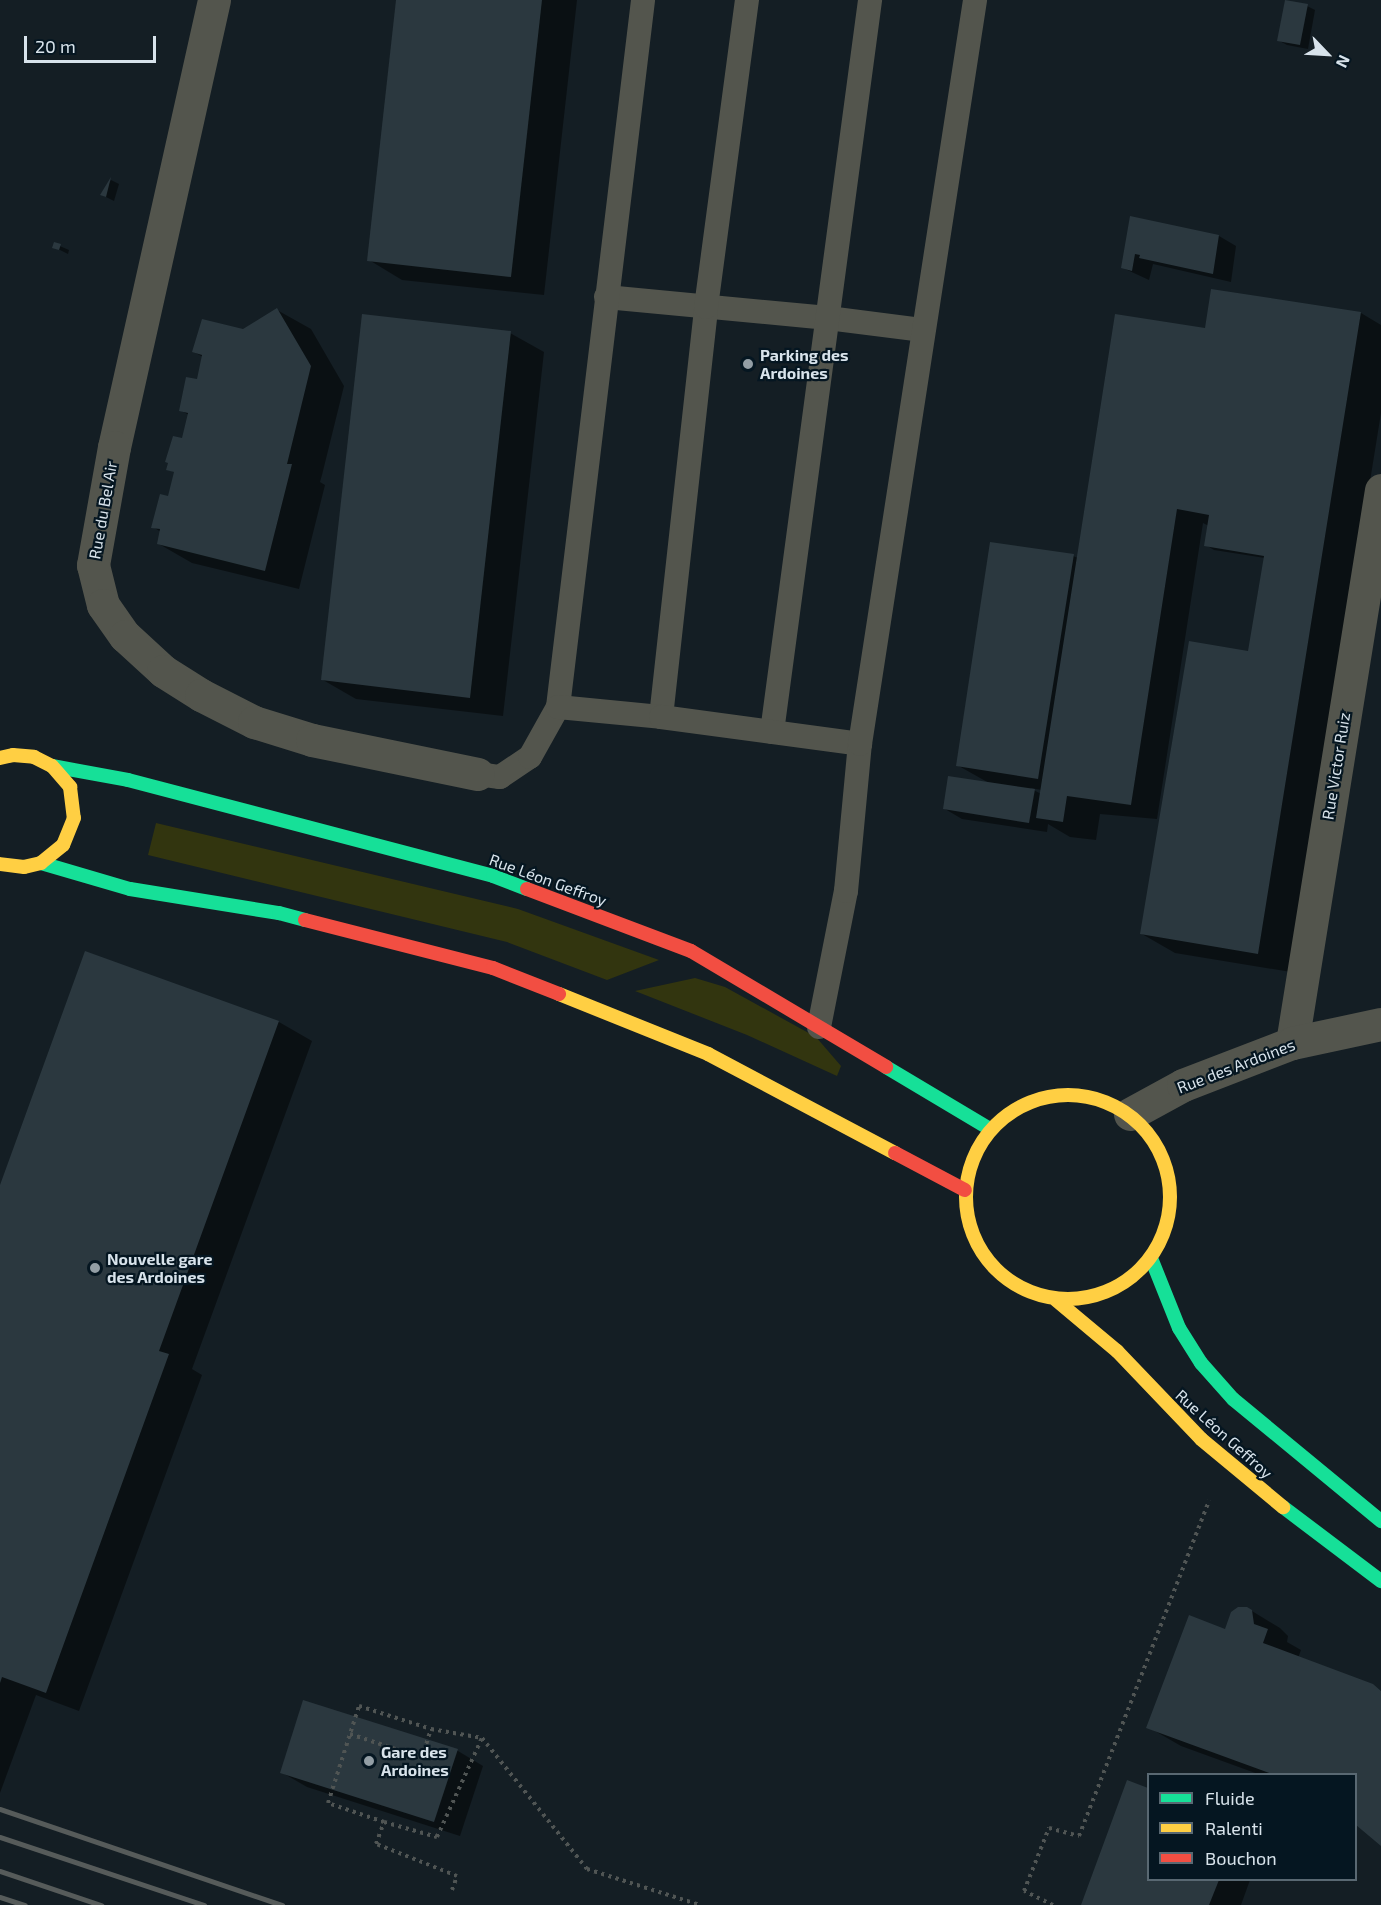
<!DOCTYPE html>
<html>
<head>
<meta charset="utf-8">
<style>
	body { margin:0 }
	#map { position:relative; width:1381px; height:1905px; overflow:hidden; background:#141e24; font-family:"Exo 2",sans-serif }
	div>[style] { position:absolute }
	.green>* { inset:0; background:#32350f }
	.shadow>* { inset:0; background:#0007 }
	.building>* { inset:0; background:#2b383f }
	.path>* { height:4px; margin-top:-2px; transform-origin:0; background:repeating-linear-gradient(90deg,#505554 0 3px,transparent 0 7.5px) }
	.lane>* { height:24px; margin:-12px; padding:0 12px; transform-origin:12px; border-radius:12px; background:#53554d }
	.street>* { height:33px; margin:-16.5px; padding:0 16.5px; transform-origin:16.5px; border-radius:16.5px; background:#53554d }
	.fast>* { height:14px; margin:-7px; padding:0 7px; transform-origin:7px; border-radius:7px; background:#16e098 }
	.slow>* { height:14px; margin:-7px; padding:0 7px; transform-origin:7px; border-radius:7px; background:#ffcf43 }
	.slow>.ring { margin:-7px; padding:0; box-sizing:content-box; background:none; border:14px solid #ffcf43; border-radius:50% }
	.jam>* { height:14px; margin:-7px; padding:0 7px; transform-origin:7px; border-radius:7px; background:#f24e42 }
	.rail>* { height:4.5px; margin:-2.25px; padding:0 2.25px; transform-origin:2.25px; border-radius:2.25px; background:#565b5a }
	.dots>* { width:16px; height:16px; translate:-50% -50%; box-sizing:border-box; border:3px solid #051621; border-radius:50% }
	span { translate:-50% -50%; white-space:nowrap; text-align:center; line-height:1.15; -webkit-text-stroke:4.5px #051621; paint-order:stroke }
	.poi-label { font-size:16px; color:#d8e3eb; font-weight:700 }
	.left { translate:0 -50%; text-align:left }
	.street-label { font-size:16px; color:#d8e3eb }
	.legend { position:absolute; left:1147px; top:1773px; width:210px; height:108px; box-sizing:border-box; background:#051621; border:2px solid #596872; margin:0; padding:8px 10px; list-style:none; font-size:18px; color:#d8e3eb }
	.legend li { display:flex; align-items:center; gap:12px; height:30px }
	.legend b { width:30px; border:2px solid #596872 }
	.north { position:absolute; left:1297px; top:24px; width:60px; height:60px; -webkit-text-stroke:4px #051621; paint-order:stroke; rotate:115deg; font-size:16px; font-weight:700; line-height:24px; text-align:center; color:#d8e3eb }
	.north::after { content:''; display:block; margin:auto; width:21px; height:27px; background:#d8e3eb; clip-path:polygon(50% 0,100% 100%,50% 72%,0 100%) }
	.scale { position:absolute; left:24px; top:36px; width:132px; height:27px; box-sizing:border-box; border:3px solid #d8e3eb; border-top:0; padding-left:8px; font-size:18px; line-height:21px; white-space:nowrap; color:#d8e3eb; -webkit-text-stroke:4px #051621; paint-order:stroke }
</style>
</head>
<body>
<div id="map">
	<div class="green">
		<div style="clip-path:polygon(156px 823px,518px 909px,659px 960px,607px 980px,507px 942px,148px 855px)"></div>
		<div style="clip-path:polygon(695px 978px,725px 987px,816px 1037px,841px 1066px,837px 1076px,747px 1035px,635px 991px)"></div>
	</div>
	<div class="shadow">
		<div style="clip-path:polygon(398px 0,577px 0,544px 295px,402px 280px,369px 260px)"></div>
		<div style="clip-path:polygon(1307px 6px,1315px 10px,1308px 49px,1287px 45px,1278px 40px)"></div>
		<div style="clip-path:polygon(111px 180px,119px 184px,114px 201px,102px 195px)"></div>
		<div style="clip-path:polygon(1131px 217px,1219px 236px,1236px 246px,1231px 282px,1153px 264px,1149px 280px,1123px 268px)"></div>
		<div style="clip-path:polygon(55px 244px,69px 250px,68px 254px,54px 247px)"></div>
		<div style="clip-path:polygon(evenodd,1213px 290px,1361px 313px,1381px 325px,1381px 413px,1291px 972px,1175px 953px,1142px 934px,1250px 653px,1265px 558px,1214px 550px,1206px 545px,1209px 526px,1203px 523px,1157px 819px,1100px 814px,1096px 840px,1070px 837px,1048px 824px,1047px 832px,962px 819px,945px 809px,989px 783px,957px 765px,1073px 556px,1078px 558px,1206px 330px,1213px 290px,1030px 788px,1042px 790px,1041px 794px,1030px 788px)"></div>
		<div style="clip-path:polygon(277px 310px,311px 329px,344px 386px,322px 475px,320px 482px,325px 485px,299px 589px,192px 563px,159px 544px,161px 532px,153px 527px,169px 497px,176px 473px,168px 469px,183px 440px,189px 415px,180px 410px,198px 381px,203px 357px,194px 352px,244px 331px)"></div>
		<div style="clip-path:polygon(510px 333px,544px 352px,503px 716px,356px 699px,323px 680px)"></div>
		<div style="clip-path:polygon(86px 952px,279px 1022px,312px 1041px,192px 1369px,202px 1375px,79px 1711px,36px 1695px,0 1793px,0 1189px)"></div>
		<div style="clip-path:polygon(1247px 1608px,1280px 1628px,1288px 1636px,1287px 1642px,1301px 1650px,1298px 1658px,1381px 1691px,1381px 1844px,1356px 1824px,1356px 1774px,1258px 1774px,1181px 1746px,1148px 1727px)"></div>
		<div style="clip-path:polygon(304px 1702px,458px 1751px,483px 1766px,460px 1836px,307px 1787px,281px 1772px)"></div>
		<div style="clip-path:polygon(1128px 1782px,1148px 1790px,1148px 1880px,1250px 1880px,1241px 1905px,1082px 1905px)"></div>
	</div>
	<div class="building">
		<div style="clip-path:polygon(396px 0,542px 0,511px 277px,367px 261px)"></div>
		<div style="clip-path:polygon(1285px 0,1308px 4px,1300px 45px,1277px 41px)"></div>
		<div style="clip-path:polygon(111px 177px,106px 197px,100px 195px)"></div>
		<div style="clip-path:polygon(1130px 216px,1219px 235px,1213px 274px,1139px 258px,1140px 255px,1135px 254px,1132px 271px,1121px 268px)"></div>
		<div style="clip-path:polygon(54px 242px,61px 244px,59px 250px,52px 248px)"></div>
		<div style="clip-path:polygon(1211px 289px,1361px 312px,1258px 954px,1140px 934px,1189px 641px,1248px 651px,1264px 556px,1204px 546px,1209px 515px,1177px 509px,1131px 805px,1067px 796px,1063px 822px,1036px 818px,1115px 314px,1205px 328px)"></div>
		<div style="clip-path:polygon(277px 308px,311px 366px,289px 456px,287px 464px,292px 464px,265px 571px,157px 544px,160px 529px,151px 528px,160px 494px,168px 496px,174px 472px,166px 470px,168px 463px,165px 462px,173px 436px,182px 438px,188px 413px,179px 411px,186px 377px,197px 379px,202px 355px,192px 352px,202px 319px,243px 329px)"></div>
		<div style="clip-path:polygon(362px 314px,511px 331px,470px 698px,321px 680px)"></div>
		<div style="clip-path:polygon(990px 542px,1074px 554px,1038px 779px,956px 766px)"></div>
		<div style="clip-path:polygon(948px 776px,1035px 789px,1029px 823px,943px 809px)"></div>
		<div style="clip-path:polygon(85px 951px,279px 1021px,159px 1351px,169px 1354px,46px 1693px,2px 1677px,0 1683px,0 1185px)"></div>
		<div style="clip-path:polygon(1238px 1607px,1247px 1607px,1252px 1610px,1254px 1624px,1268px 1629px,1263px 1643px,1373px 1684px,1381px 1691px,1381px 1846px,1356px 1825px,1356px 1774px,1272px 1774px,1146px 1728px,1189px 1615px,1225px 1629px,1231px 1612px)"></div>
		<div style="clip-path:polygon(303px 1700px,458px 1749px,434px 1822px,280px 1773px)"></div>
		<div style="clip-path:polygon(1127px 1780px,1148px 1788px,1148px 1880px,1219px 1880px,1209px 1905px,1081px 1905px)"></div>
	</div>
	<div class="path">
		<div style="left:350px;top:1734px;width:76px;rotate:18.4deg"></div>
		<div style="left:422px;top:1758px;width:30px;rotate:-73deg"></div>
		<div style="left:384px;top:1822px;width:59px;rotate:-161.3deg"></div>
		<div style="left:328px;top:1803px;width:102px;rotate:-72.3deg"></div>
		<div style="left:359px;top:1706px;width:76px;rotate:17.7deg"></div>
		<div style="left:431px;top:1729px;width:52px;rotate:10deg"></div>
		<div style="left:482px;top:1738px;width:168px;rotate:51.3deg"></div>
		<div style="left:587px;top:1869px;width:119px;rotate:17.7deg"></div>
		<div style="left:452px;top:1890px;width:15px;rotate:-70deg"></div>
		<div style="left:457px;top:1876px;width:87px;rotate:-158.4deg"></div>
		<div style="left:376px;top:1844px;width:23px;rotate:-70deg"></div>
		<div style="left:384px;top:1822px;width:55px;rotate:15.8deg"></div>
		<div style="left:437px;top:1837px;width:109px;rotate:-65.6deg"></div>
		<div style="left:1053px;top:1905px;width:32px;rotate:-154deg"></div>
		<div style="left:1024px;top:1891px;width:68px;rotate:-68.4deg"></div>
		<div style="left:1049px;top:1828px;width:31px;rotate:15deg"></div>
		<div style="left:1079px;top:1836px;width:360px;rotate:-68.8deg"></div>
	</div>
	<div class="lane">
		<div style="left:606px;top:297px;width:223px;rotate:5.4deg"></div>
		<div style="left:828px;top:318px;width:96px;rotate:7.2deg"></div>
		<div style="left:558px;top:707px;width:712px;rotate:-83.14deg"></div>
		<div style="left:661px;top:717px;width:412px;rotate:-83.7deg"></div>
		<div style="left:706px;top:307px;width:310px;rotate:-82.4deg"></div>
		<div style="left:772px;top:732px;width:739px;rotate:-82.37deg"></div>
		<div style="left:478px;top:774px;width:22px;rotate:8deg"></div>
		<div style="left:500px;top:777px;width:36px;rotate:-34deg"></div>
		<div style="left:530px;top:757px;width:57px;rotate:-60.8deg"></div>
		<div style="left:558px;top:707px;width:103px;rotate:5.5deg"></div>
		<div style="left:661px;top:717px;width:201px;rotate:7.7deg"></div>
		<div style="left:819px;top:1027px;width:139px;rotate:-78.8deg"></div>
		<div style="left:846px;top:891px;width:148px;rotate:-84.6deg"></div>
		<div style="left:860px;top:744px;width:753px;rotate:-81.21deg"></div>
	</div>
	<div class="street">
		<div style="left:214px;top:0;width:458px;rotate:102.6deg"></div>
		<div style="left:114px;top:447px;width:120px;rotate:100.1deg"></div>
		<div style="left:93px;top:565px;width:41px;rotate:76deg"></div>
		<div style="left:103px;top:605px;width:38px;rotate:55deg"></div>
		<div style="left:125px;top:636px;width:52px;rotate:42.6deg"></div>
		<div style="left:163px;top:671px;width:45px;rotate:32.3deg"></div>
		<div style="left:201px;top:695px;width:59px;rotate:27deg"></div>
		<div style="left:254px;top:722px;width:61px;rotate:17.2deg"></div>
		<div style="left:312px;top:740px;width:169px;rotate:11.6deg"></div>
		<div style="left:1292px;top:1043px;width:560px;rotate:-80.86deg"></div>
		<div style="left:1130px;top:1114px;width:60px;rotate:-28.7deg"></div>
		<div style="left:1183px;top:1085px;width:117px;rotate:-21.1deg"></div>
		<div style="left:1292px;top:1043px;width:91px;rotate:-12.1deg"></div>
	</div>
	<div class="fast">
		<div style="left:52px;top:766px;width:77px;rotate:10.4deg"></div>
		<div style="left:128px;top:780px;width:377px;rotate:14.7deg"></div>
		<div style="left:493px;top:876px;width:36px;rotate:21deg"></div>
		<div style="left:41px;top:863px;width:93px;rotate:16.3deg"></div>
		<div style="left:130px;top:889px;width:151px;rotate:9.2deg"></div>
		<div style="left:279px;top:913px;width:27px;rotate:15deg"></div>
		<div style="left:886px;top:1067px;width:121px;rotate:30.8deg"></div>
		<div style="left:1151px;top:1258px;width:75px;rotate:68.2deg"></div>
		<div style="left:1179px;top:1328px;width:41px;rotate:57.8deg"></div>
		<div style="left:1201px;top:1363px;width:48px;rotate:48.4deg"></div>
		<div style="left:1233px;top:1399px;width:192px;rotate:39.5deg"></div>
		<div style="left:1283px;top:1507px;width:123px;rotate:37.1deg"></div>
	</div>
	<div class="slow">
		<div style="left:0;top:758px;width:13px;rotate:-13deg"></div>
		<div style="left:13px;top:755px;width:21px;rotate:5deg"></div>
		<div style="left:34px;top:757px;width:20px;rotate:27deg"></div>
		<div style="left:52px;top:766px;width:28px;rotate:49deg"></div>
		<div style="left:70px;top:787px;width:31px;rotate:83deg"></div>
		<div style="left:74px;top:818px;width:29px;rotate:112deg"></div>
		<div style="left:63px;top:845px;width:28px;rotate:141deg"></div>
		<div style="left:41px;top:863px;width:17px;rotate:167deg"></div>
		<div style="left:24px;top:867px;width:24px;rotate:-173deg"></div>
		<div style="left:559px;top:994px;width:161px;rotate:21.9deg"></div>
		<div style="left:708px;top:1054px;width:212px;rotate:27.9deg"></div>
		<div class="ring" style="left:966px;top:1095px;width:190px;height:190px"></div>
		<div style="left:1056px;top:1300px;width:80px;rotate:39.9deg"></div>
		<div style="left:1117px;top:1351px;width:122px;rotate:46.3deg"></div>
		<div style="left:1201px;top:1439px;width:107px;rotate:39.7deg"></div>
	</div>
	<div class="jam">
		<div style="left:527px;top:889px;width:175px;rotate:20.7deg"></div>
		<div style="left:691px;top:951px;width:227px;rotate:30.7deg"></div>
		<div style="left:305px;top:920px;width:194px;rotate:14.3deg"></div>
		<div style="left:493px;top:968px;width:71px;rotate:21.5deg"></div>
		<div style="left:895px;top:1153px;width:79px;rotate:27.9deg"></div>
	</div>
	<div class="rail">
		<div style="left:0;top:1809px;width:298px;rotate:18.8deg"></div>
		<div style="left:0;top:1837px;width:215px;rotate:18.4deg"></div>
		<div style="left:0;top:1871px;width:107px;rotate:18.6deg"></div>
		<div style="left:0;top:1897px;width:26px;rotate:18deg"></div>
	</div>
	<div class="dots">
		<div style="left:748px;top:364px;background:#939ea5"></div>
		<div style="left:95px;top:1268px;background:#939ea5"></div>
		<div style="left:369px;top:1761px;background:#939ea5"></div>
	</div>
	<div class="poi-label">
		<span class="left" style="left:760px;top:364px">Parking des<br>Ardoines</span>
		<span class="left" style="left:107px;top:1268px">Nouvelle gare<br>des Ardoines</span>
		<span class="left" style="left:381px;top:1761px">Gare des<br>Ardoines</span>
	</div>
	<div class="street-label">
		<span style="left:103px;top:510px;rotate:-80deg">Rue du Bel Air</span>
		<span style="left:1336px;top:766px;rotate:-81deg">Rue Victor Ruiz</span>
		<span style="left:548px;top:880px;rotate:20deg">Rue Léon Geffroy</span>
		<span style="left:1236px;top:1066px;rotate:-21deg">Rue des Ardoines</span>
		<span style="left:1224px;top:1434px;rotate:42deg">Rue Léon Geffroy</span>
	</div>
	<ul class="legend">
	<li><b style="height:8px;background:#16e098"></b>Fluide</li>
	<li><b style="height:8px;background:#ffcf43"></b>Ralenti</li>
	<li><b style="height:8px;background:#f24e42"></b>Bouchon</li>
	</ul>
	<div class="north">N</div>
	<div class="scale">20 m</div>
</div>
</body>
</html>
